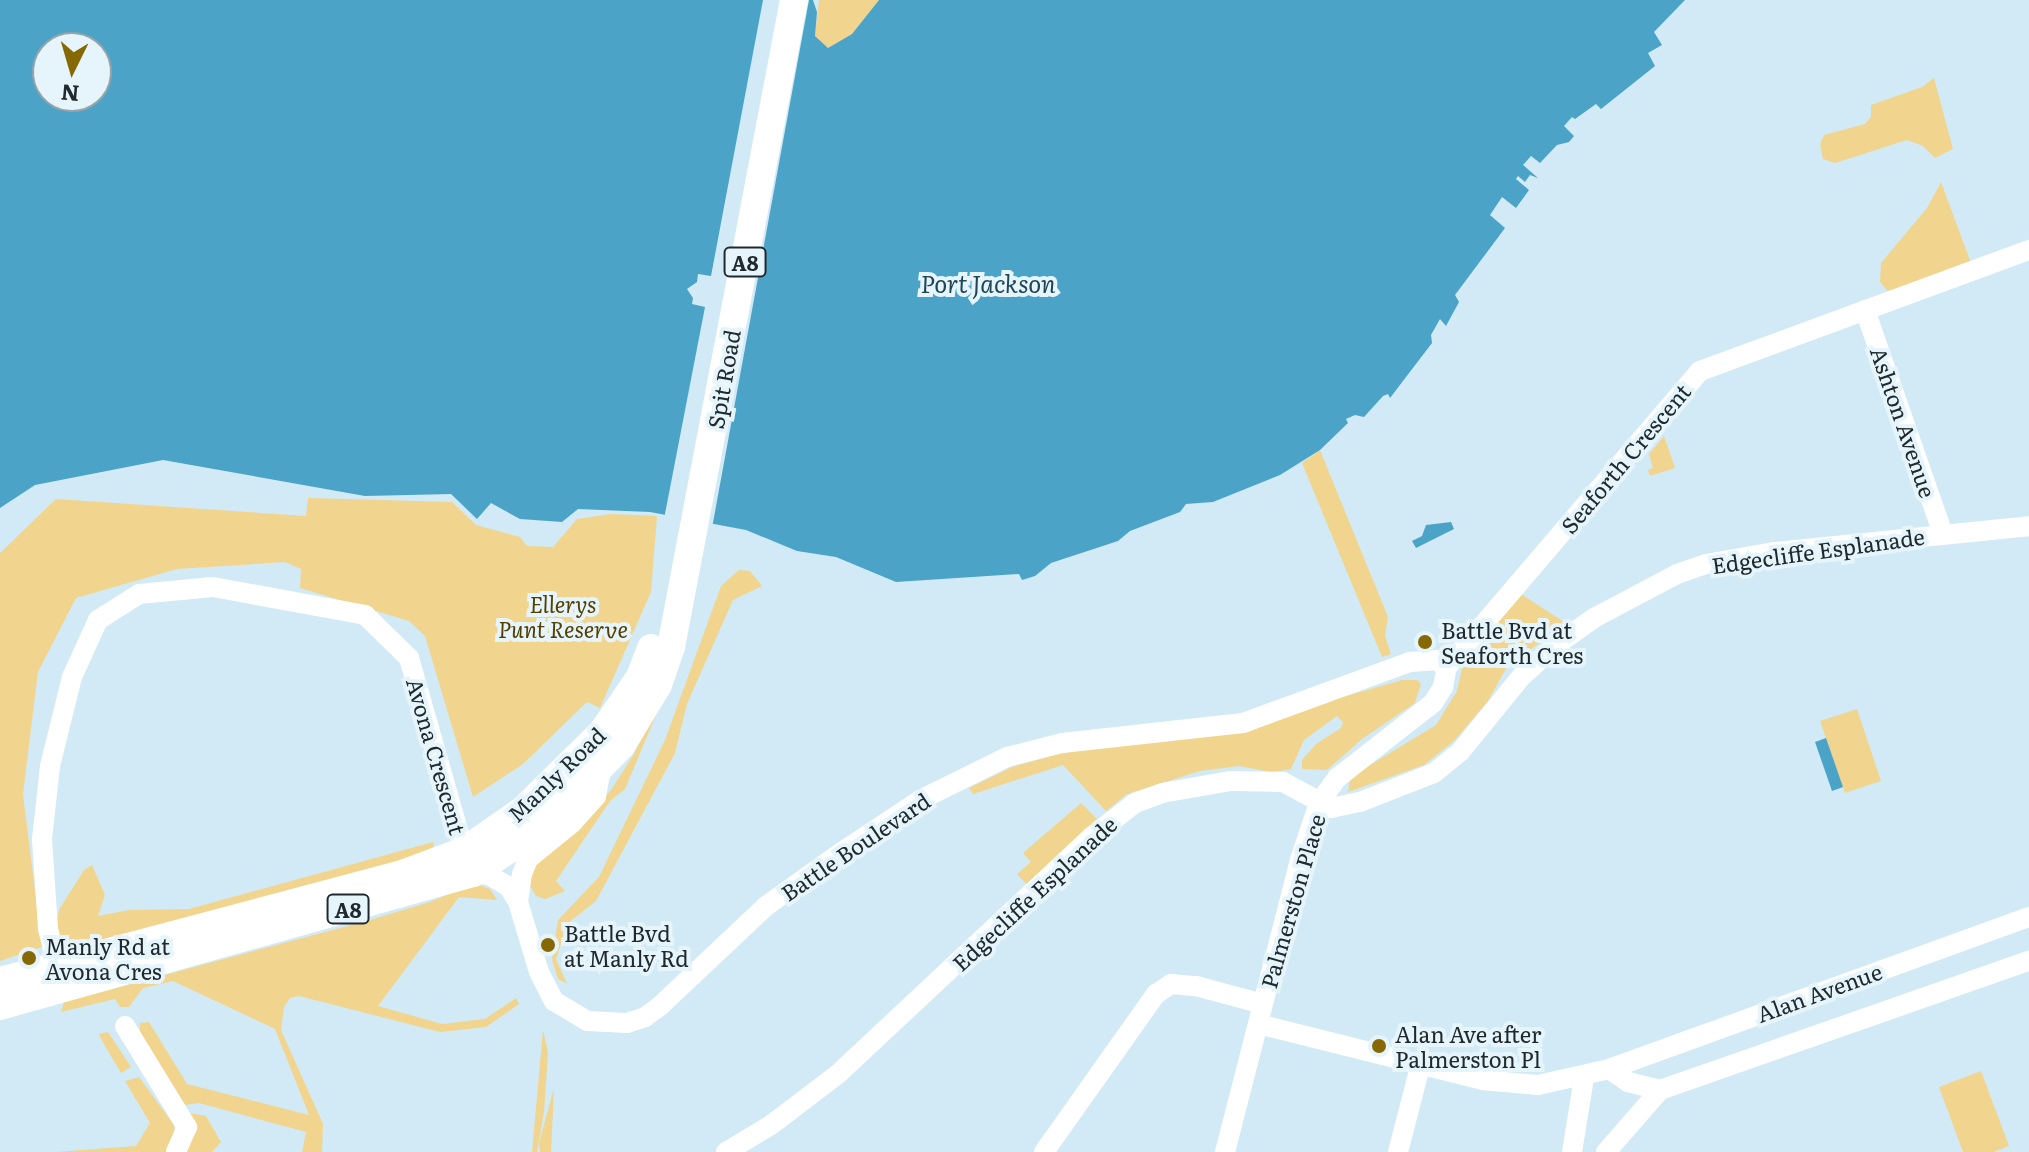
<!DOCTYPE html>
<html>
<head>
<meta charset="utf-8">
<style>
	body { margin:0 }
	#map { position:relative; width:2029px; height:1152px; overflow:hidden; background:#d1eaf5; font-family:Literata,serif }
	div>[style] { position:absolute }
	.green>* { inset:0; background:#f1d58e }
	.water>* { inset:0; background:#4ba4c7 }
	.pier>* { inset:0; background:#d1eaf5 }
	.minor>* { height:20px; margin:-10px; padding:0 10px; transform-origin:10px; border-radius:10px; background:#fff }
	.highway>* { height:28px; margin:-14px; padding:0 14px; transform-origin:14px; border-radius:14px; background:#fff }
	.dots>* { width:22px; height:22px; translate:-50% -50%; box-sizing:border-box; border:4px solid #e6f5fc; border-radius:50% }
	span { translate:-50% -50%; white-space:nowrap; text-align:center; line-height:1.15; -webkit-text-stroke:8px #e6f5fc; paint-order:stroke }
	.shield-label span { padding:2px 6px; background:#e6f5fc; border:2px solid; border-radius:6px; -webkit-text-stroke-width:0 }
	.shield-label { font-size:20px; color:#202a2e; font-weight:700 }
	.street-label { font-size:22px; color:#202a2e }
	.park-label { font-size:22px; color:#534002; font-style:italic }
	.poi-label { font-size:22px; color:#202a2e }
	.left { translate:0 -50%; text-align:left }
	.water-label { font-size:24px; color:#1e4655; font-style:italic }
	.north { position:absolute; left:32px; top:32px; width:80px; height:80px; box-sizing:border-box; background:#e6f5fc; border:2px solid #97a4aa; border-radius:50%; rotate:185deg; font-size:22px; font-weight:700; line-height:32px; text-align:center; color:#202a2e }
	.north::after { content:''; display:block; margin:auto; width:28px; height:36px; background:#866904; clip-path:polygon(50% 0,100% 100%,50% 72%,0 100%) }
</style>
</head>
<body>
<div id="map">
	<div class="green">
		<div style="clip-path:polygon(819px 0,879px 0,852px 34px,828px 48px,815px 36px)"></div>
		<div style="clip-path:polygon(1934px 78px,1953px 149px,1935px 158px,1923px 146px,1907px 140px,1835px 163px,1823px 159px,1820px 144px,1824px 135px,1865px 124px,1871px 117px,1871px 105px,1922px 87px)"></div>
		<div style="clip-path:polygon(1941px 182px,1971px 263px,1894px 293px,1887px 290px,1880px 282px,1881px 263px,1927px 208px)"></div>
		<div style="clip-path:polygon(1664px 436px,1675px 468px,1650px 476px,1648px 470px,1653px 468px,1649px 454px)"></div>
		<div style="clip-path:polygon(1320px 450px,1388px 617px,1385px 636px,1391px 654px,1382px 657px,1302px 463px)"></div>
		<div style="clip-path:polygon(308px 498px,452px 502px,476px 525px,520px 537px,527px 546px,553px 547px,577px 519px,611px 514px,657px 516px,651px 592px,600px 708px,587px 702px,523px 764px,473px 797px,425px 636px,409px 621px,300px 588px,301px 569px,285px 562px,177px 569px,76px 598px,38px 672px,23px 794px,42px 947px,0 961px,0 553px,56px 499px,306px 516px)"></div>
		<div style="clip-path:polygon(739px 570px,750px 571px,762px 586px,733px 600px,687px 704px,675px 753px,596px 901px,568px 923px,556px 959px,567px 984px,558px 979px,552px 960px,558px 920px,599px 877px,665px 740px,721px 586px)"></div>
		<div style="clip-path:polygon(1521px 594px,1567px 624px,1508px 665px,1488px 701px,1455px 740px,1424px 765px,1348px 792px,1350px 780px,1362px 770px,1436px 725px,1457px 691px,1464px 660px)"></div>
		<div style="clip-path:polygon(672px 677px,625px 789px,610px 801px,556px 881px,565px 891px,545px 899px,536px 896px,529px 884px,533px 861px,595px 809px,611px 790px,634px 754px)"></div>
		<div style="clip-path:polygon(1402px 680px,1417px 680px,1421px 684px,1415px 703px,1362px 739px,1327px 770px,1302px 769px,1302px 760px,1316px 744px,1341px 728px,1343px 722px,1337px 716px,1304px 740px,1291px 769px,1271px 772px,1239px 766px,1200px 771px,1127px 794px,1106px 811px,1063px 765px,973px 794px,969px 788px,1012px 767px,1054px 755px,1325px 702px)"></div>
		<div style="clip-path:polygon(1857px 709px,1881px 781px,1845px 793px,1820px 721px)"></div>
		<div style="clip-path:polygon(1081px 803px,1098px 820px,1028px 886px,1017px 874px,1031px 862px,1023px 853px)"></div>
		<div style="clip-path:polygon(433px 842px,435px 853px,62px 952px,56px 922px,60px 908px,84px 870px,92px 865px,105px 895px,98px 916px,129px 910px,189px 909px)"></div>
		<div style="clip-path:polygon(474px 883px,490px 889px,497px 900px,459px 897px,378px 1006px,442px 1024px,485px 1019px,516px 998px,519px 1004px,486px 1027px,440px 1032px,299px 996px,290px 998px,284px 1007px,281px 1030px,323px 1124px,322px 1152px,302px 1152px,306px 1132px,199px 1103px,185px 1105px,140px 1040px,140px 1023px,149px 1022px,187px 1084px,309px 1115px,275px 1029px,173px 981px,143px 988px,129px 1007px,120px 1007px,115px 999px,61px 1012px,64px 1002px,370px 920px,430px 902px)"></div>
		<div style="clip-path:polygon(543px 1030px,548px 1053px,544px 1112px,537px 1152px,532px 1152px)"></div>
		<div style="clip-path:polygon(108px 1032px,131px 1067px,121px 1073px,101px 1039px,99px 1034px)"></div>
		<div style="clip-path:polygon(1981px 1071px,2009px 1146px,1993px 1152px,1963px 1152px,1939px 1087px)"></div>
		<div style="clip-path:polygon(139px 1077px,174px 1125px,175px 1139px,168px 1152px,55px 1152px,136px 1146px,150px 1123px,125px 1081px)"></div>
		<div style="clip-path:polygon(554px 1088px,551px 1152px,540px 1152px,539px 1143px)"></div>
		<div style="clip-path:polygon(189px 1113px,206px 1116px,221px 1142px,212px 1152px,187px 1152px)"></div>
	</div>
	<div class="water">
		<div style="clip-path:polygon(evenodd,0 0,813px 0,817px 12px,815px 36px,828px 48px,852px 34px,879px 0,1685px 0,1654px 32px,1662px 45px,1648px 53px,1655px 66px,1601px 109px,1596px 104px,1575px 119px,1572px 117px,1564px 126px,1574px 136px,1569px 142px,1557px 145px,1540px 163px,1531px 156px,1523px 165px,1538px 178px,1530px 175px,1525px 182px,1518px 176px,1516px 179px,1529px 190px,1516px 208px,1502px 197px,1490px 215px,1505px 228px,1455px 295px,1459px 302px,1446px 326px,1440px 319px,1431px 335px,1432px 343px,1390px 398px,1388px 394px,1383px 396px,1364px 417px,1355px 415px,1346px 419px,1348px 423px,1320px 450px,1280px 475px,1213px 502px,1186px 504px,1180px 512px,1130px 531px,1118px 541px,1051px 563px,1035px 576px,1022px 580px,1019px 574px,896px 582px,836px 557px,797px 551px,746px 530px,650px 512px,578px 509px,562px 522px,520px 519px,491px 503px,477px 519px,451px 494px,365px 496px,163px 460px,35px 485px,0 508px,0 0,48px 48px,96px 48px,96px 96px,48px 96px,48px 48px)"></div>
		<div style="clip-path:polygon(1451px 522px,1454px 529px,1416px 548px,1412px 541px,1422px 536px,1426px 525px)"></div>
		<div style="clip-path:polygon(1826px 738px,1843px 787px,1832px 791px,1815px 742px)"></div>
	</div>
	<div class="pier">
		<div style="clip-path:polygon(763px 0,809px 0,712px 528px,664px 519px,705px 307px,692px 304px,693px 298px,687px 289px,697px 282px,698px 274px,711px 276px)"></div>
	</div>
	<div class="minor">
		<div style="left:1865px;top:310px;width:237px;rotate:70.8deg"></div>
		<div style="left:473px;top:873px;width:16px;rotate:7deg"></div>
		<div style="left:489px;top:875px;width:23px;rotate:31deg"></div>
		<div style="left:509px;top:887px;width:17px;rotate:59deg"></div>
		<div style="left:518px;top:902px;width:73px;rotate:73.3deg"></div>
		<div style="left:539px;top:972px;width:33px;rotate:63deg"></div>
		<div style="left:554px;top:1001px;width:39px;rotate:31deg"></div>
		<div style="left:587px;top:1021px;width:40px;rotate:2.9deg"></div>
		<div style="left:627px;top:1023px;width:19px;rotate:-18deg"></div>
		<div style="left:645px;top:1017px;width:19px;rotate:-36deg"></div>
		<div style="left:660px;top:1006px;width:146px;rotate:-43.3deg"></div>
		<div style="left:766px;top:906px;width:91px;rotate:-35.6deg"></div>
		<div style="left:840px;top:853px;width:96px;rotate:-33.5deg"></div>
		<div style="left:920px;top:800px;width:97px;rotate:-26.3deg"></div>
		<div style="left:1007px;top:757px;width:57px;rotate:-14.3deg"></div>
		<div style="left:1062px;top:743px;width:182px;rotate:-6.3deg"></div>
		<div style="left:1243px;top:723px;width:178px;rotate:-20.1deg"></div>
		<div style="left:1410px;top:662px;width:26px;rotate:-4deg"></div>
		<div style="left:1436px;top:660px;width:13px;rotate:32deg"></div>
		<div style="left:518px;top:902px;width:28px;rotate:-82deg"></div>
		<div style="left:522px;top:874px;width:16px;rotate:-68deg"></div>
		<div style="left:528px;top:859px;width:57px;rotate:-39.3deg"></div>
		<div style="left:572px;top:823px;width:36px;rotate:-48deg"></div>
		<div style="left:596px;top:796px;width:25px;rotate:-79deg"></div>
		<div style="left:57px;top:965px;width:38px;rotate:-104deg"></div>
		<div style="left:48px;top:928px;width:89px;rotate:-93.9deg"></div>
		<div style="left:42px;top:839px;width:73px;rotate:-83.7deg"></div>
		<div style="left:50px;top:766px;width:92px;rotate:-76.1deg"></div>
		<div style="left:72px;top:677px;width:63px;rotate:-65.5deg"></div>
		<div style="left:98px;top:620px;width:49px;rotate:-32.4deg"></div>
		<div style="left:139px;top:594px;width:74px;rotate:-5.4deg"></div>
		<div style="left:213px;top:587px;width:155px;rotate:10.4deg"></div>
		<div style="left:365px;top:615px;width:62px;rotate:44.3deg"></div>
		<div style="left:409px;top:658px;width:201px;rotate:74.1deg"></div>
		<div style="left:1258px;top:1024px;width:231px;rotate:14deg"></div>
		<div style="left:1482px;top:1080px;width:56px;rotate:5.1deg"></div>
		<div style="left:1538px;top:1085px;width:73px;rotate:-12.7deg"></div>
		<div style="left:1609px;top:1069px;width:447px;rotate:-19.9deg"></div>
		<div style="left:125px;top:1026px;width:119px;rotate:58.5deg"></div>
		<div style="left:187px;top:1127px;width:27px;rotate:114deg"></div>
		<div style="left:1609px;top:1069px;width:23px;rotate:34deg"></div>
		<div style="left:1628px;top:1082px;width:33px;rotate:14deg"></div>
		<div style="left:726px;top:1152px;width:52px;rotate:-31deg"></div>
		<div style="left:771px;top:1125px;width:84px;rotate:-37.3deg"></div>
		<div style="left:838px;top:1074px;width:345px;rotate:-43.1deg"></div>
		<div style="left:1090px;top:838px;width:57px;rotate:-37.9deg"></div>
		<div style="left:1135px;top:803px;width:29px;rotate:-20deg"></div>
		<div style="left:1162px;top:793px;width:70px;rotate:-9.9deg"></div>
		<div style="left:1231px;top:781px;width:52px;rotate:1.1deg"></div>
		<div style="left:1283px;top:782px;width:55px;rotate:28.4deg"></div>
		<div style="left:1331px;top:808px;width:30px;rotate:-12deg"></div>
		<div style="left:1360px;top:802px;width:79px;rotate:-21.4deg"></div>
		<div style="left:1434px;top:773px;width:33px;rotate:-39deg"></div>
		<div style="left:1460px;top:752px;width:97px;rotate:-50.9deg"></div>
		<div style="left:1521px;top:677px;width:47px;rotate:-42.4deg"></div>
		<div style="left:1556px;top:645px;width:47px;rotate:-35.4deg"></div>
		<div style="left:1594px;top:618px;width:94px;rotate:-27.9deg"></div>
		<div style="left:1677px;top:574px;width:31px;rotate:-19deg"></div>
		<div style="left:1706px;top:564px;width:70px;rotate:-9.9deg"></div>
		<div style="left:1775px;top:552px;width:255px;rotate:-5.8deg"></div>
		<div style="left:1044px;top:1152px;width:194px;rotate:-54.7deg"></div>
		<div style="left:1156px;top:994px;width:18px;rotate:-34deg"></div>
		<div style="left:1171px;top:984px;width:25px;rotate:5deg"></div>
		<div style="left:1196px;top:986px;width:69px;rotate:15deg"></div>
		<div style="left:1225px;top:1152px;width:298px;rotate:-75.6deg"></div>
		<div style="left:1299px;top:863px;width:63px;rotate:-71.6deg"></div>
		<div style="left:1319px;top:803px;width:31px;rotate:-54deg"></div>
		<div style="left:1337px;top:778px;width:122px;rotate:-38deg"></div>
		<div style="left:1433px;top:703px;width:19px;rotate:-58deg"></div>
		<div style="left:1443px;top:687px;width:20px;rotate:-79deg"></div>
		<div style="left:1447px;top:667px;width:389px;rotate:-49.5deg"></div>
		<div style="left:1700px;top:371px;width:351px;rotate:-20.2deg"></div>
		<div style="left:1398px;top:1152px;width:88px;rotate:-75.5deg"></div>
		<div style="left:1572px;top:1152px;width:75px;rotate:-80.8deg"></div>
		<div style="left:1606px;top:1152px;width:82px;rotate:-48.9deg"></div>
		<div style="left:1660px;top:1090px;width:391px;rotate:-19.3deg"></div>
	</div>
	<div class="highway">
		<div style="left:0;top:981px;width:416px;rotate:-14.9deg"></div>
		<div style="left:402px;top:874px;width:66px;rotate:-20.4deg"></div>
		<div style="left:464px;top:851px;width:72px;rotate:-34.8deg"></div>
		<div style="left:523px;top:810px;width:112px;rotate:-44.6deg"></div>
		<div style="left:603px;top:731px;width:65px;rotate:-55.6deg"></div>
		<div style="left:640px;top:677px;width:31px;rotate:-69deg"></div>
		<div style="left:0;top:1006px;width:491px;rotate:-15.7deg"></div>
		<div style="left:473px;top:873px;width:80px;rotate:-33.3deg"></div>
		<div style="left:540px;top:829px;width:116px;rotate:-45.7deg"></div>
		<div style="left:621px;top:746px;width:71px;rotate:-58.8deg"></div>
		<div style="left:658px;top:685px;width:40px;rotate:-71.1deg"></div>
		<div style="left:671px;top:647px;width:659px;rotate:-79.24deg"></div>
	</div>
	<div class="dots">
		<div style="left:1425px;top:642px;background:#866904"></div>
		<div style="left:548px;top:945px;background:#866904"></div>
		<div style="left:29px;top:958px;background:#866904"></div>
		<div style="left:1379px;top:1046px;background:#866904"></div>
	</div>
	<div class="shield-label">
		<span style="left:745px;top:262px">A8</span>
		<span style="left:348px;top:909px">A8</span>
	</div>
	<div class="street-label">
		<span style="left:723px;top:379px;rotate:-80deg">Spit Road</span>
		<span style="left:1904px;top:422px;rotate:71deg">Ashton Avenue</span>
		<span style="left:1625px;top:458px;rotate:-50deg">Seaforth Crescent</span>
		<span style="left:1818px;top:550px;rotate:-8deg">Edgecliffe Esplanade</span>
		<span style="left:437px;top:756px;rotate:74deg">Avona Crescent</span>
		<span style="left:556px;top:774px;rotate:-44deg">Manly Road</span>
		<span style="left:855px;top:846px;rotate:-34deg">Battle Boulevard</span>
		<span style="left:1034px;top:893px;rotate:-43deg">Edgecliffe Esplanade</span>
		<span style="left:1292px;top:901px;rotate:-74deg">Palmerston Place</span>
		<span style="left:1819px;top:992px;rotate:-20deg">Alan Avenue</span>
	</div>
	<div class="park-label">
		<span style="left:563px;top:616px">Ellerys<br>Punt Reserve</span>
	</div>
	<div class="poi-label">
		<span class="left" style="left:1441px;top:642px">Battle Bvd at<br>Seaforth Cres</span>
		<span class="left" style="left:564px;top:945px">Battle Bvd<br>at Manly Rd</span>
		<span class="left" style="left:45px;top:958px">Manly Rd at<br>Avona Cres</span>
		<span class="left" style="left:1395px;top:1046px">Alan Ave after<br>Palmerston Pl</span>
	</div>
	<div class="water-label">
		<span style="left:988px;top:283px">Port Jackson</span>
	</div>
	<div class="north">N</div>
</div>
</body>
</html>
